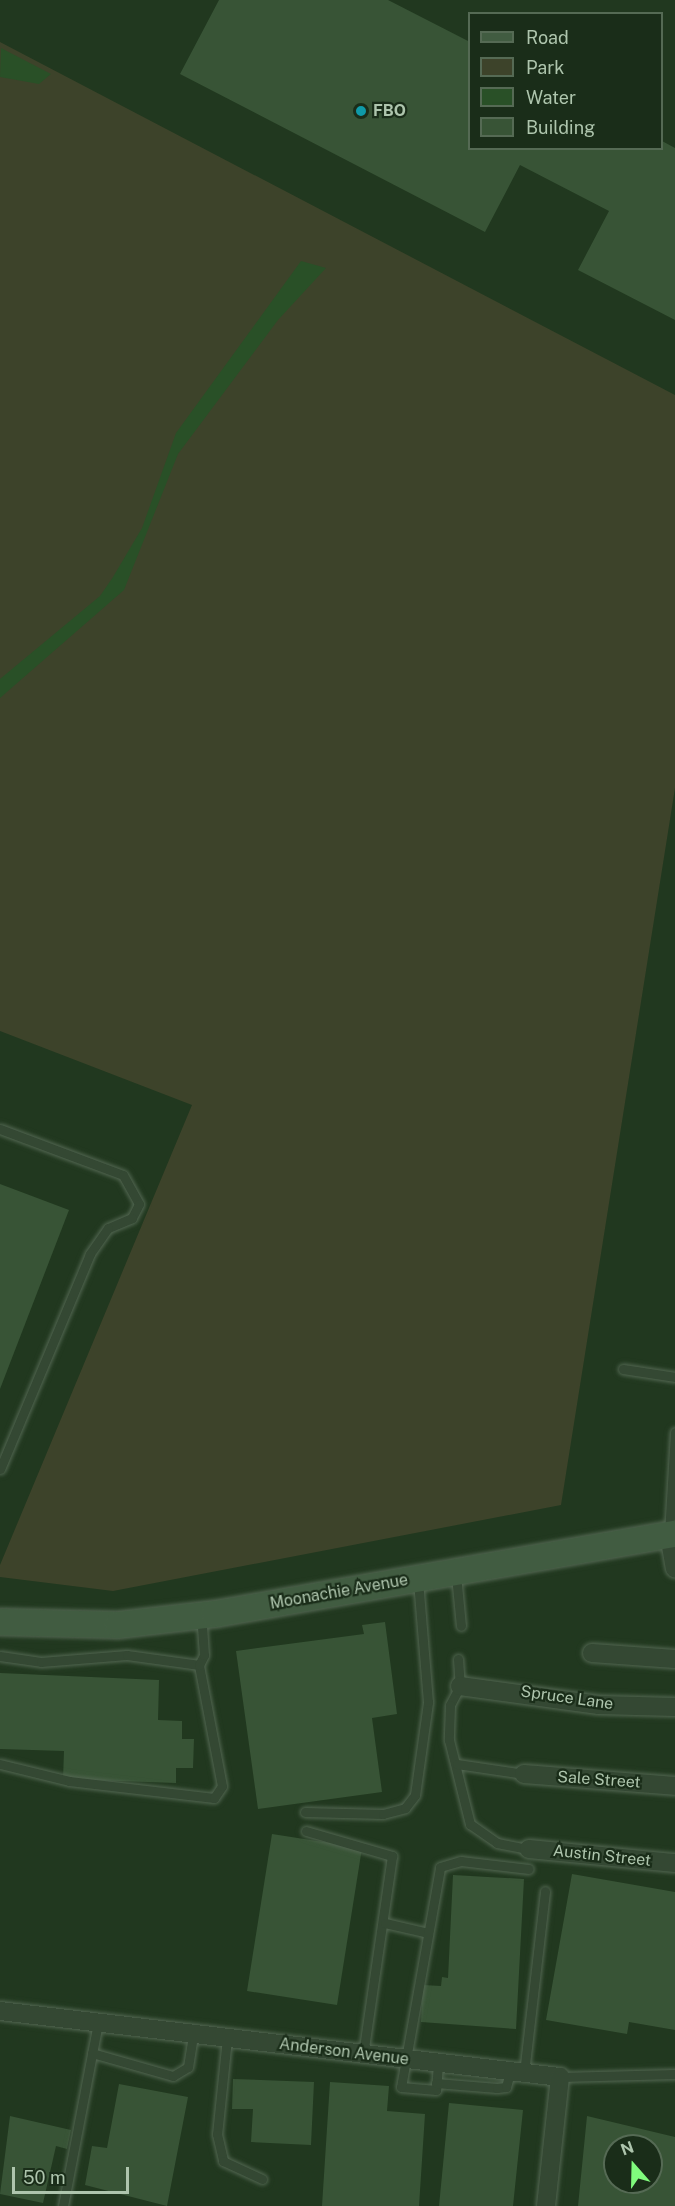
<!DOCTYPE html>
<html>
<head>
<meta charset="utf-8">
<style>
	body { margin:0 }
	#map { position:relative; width:675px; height:2206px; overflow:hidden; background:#21381f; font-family:"Public Sans",sans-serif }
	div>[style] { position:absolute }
	.green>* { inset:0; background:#3d432a }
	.water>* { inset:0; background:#295027 }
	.building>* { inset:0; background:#385436 }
	.roads { filter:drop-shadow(0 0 2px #526651) drop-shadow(0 0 2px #526651) }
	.lane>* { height:9px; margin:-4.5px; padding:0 4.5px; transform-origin:4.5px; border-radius:4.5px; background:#344833 }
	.street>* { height:18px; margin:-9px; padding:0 9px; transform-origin:9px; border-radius:9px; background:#344833 }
	.secondary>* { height:26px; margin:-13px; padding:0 13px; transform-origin:13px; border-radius:13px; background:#415c41 }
	.dots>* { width:16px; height:16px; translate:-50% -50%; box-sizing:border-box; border:3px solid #1a2d19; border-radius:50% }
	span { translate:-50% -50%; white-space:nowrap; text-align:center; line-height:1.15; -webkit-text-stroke:4.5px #1a2d19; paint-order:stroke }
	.poi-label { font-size:16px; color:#aec5ad; font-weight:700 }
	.left { translate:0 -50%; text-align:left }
	.street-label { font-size:16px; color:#aec5ad }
	.legend { position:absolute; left:468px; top:12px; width:195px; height:138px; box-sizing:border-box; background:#1a2d19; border:2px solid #556a54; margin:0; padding:8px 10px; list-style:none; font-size:18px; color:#aec5ad }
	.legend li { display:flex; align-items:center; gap:12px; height:30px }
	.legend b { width:30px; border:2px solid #556a54 }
	.north { position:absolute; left:603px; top:2134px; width:60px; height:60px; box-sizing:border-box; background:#1a2d19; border:2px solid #556a54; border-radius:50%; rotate:340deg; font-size:16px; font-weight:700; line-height:24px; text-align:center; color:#aec5ad }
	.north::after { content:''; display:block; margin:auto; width:21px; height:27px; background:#80fb7d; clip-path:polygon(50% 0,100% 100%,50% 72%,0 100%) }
	.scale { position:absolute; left:12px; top:2167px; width:117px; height:27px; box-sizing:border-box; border:3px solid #aec5ad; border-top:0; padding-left:8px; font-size:18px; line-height:21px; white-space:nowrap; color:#aec5ad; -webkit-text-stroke:4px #1a2d19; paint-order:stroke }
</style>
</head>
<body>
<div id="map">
	<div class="green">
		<div style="clip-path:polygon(0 42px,675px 395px,675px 788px,561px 1505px,113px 1591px,0 1577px,0 1565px,192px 1105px,0 1031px)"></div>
	</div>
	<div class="water">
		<div style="clip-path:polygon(1px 48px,51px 74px,39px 84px,0 77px)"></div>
		<div style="clip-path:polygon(301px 261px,326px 268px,278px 320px,178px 454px,124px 590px,0 698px,0 679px,100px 596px,113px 577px,142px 528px,176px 433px)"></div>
	</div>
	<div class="building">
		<div style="clip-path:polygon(219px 0,388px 0,470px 42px,470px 148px,662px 148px,662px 141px,675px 148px,675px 320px,578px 270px,609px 211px,520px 165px,485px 232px,180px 74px)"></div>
		<div style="clip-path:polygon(0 1184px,69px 1210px,0 1389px)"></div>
		<div style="clip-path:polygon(385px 1622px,397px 1714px,372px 1718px,382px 1792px,258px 1809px,236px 1651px,364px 1634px,362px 1625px)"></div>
		<div style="clip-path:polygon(0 1673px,159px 1680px,158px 1720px,182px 1721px,182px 1739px,194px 1739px,193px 1768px,176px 1768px,176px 1783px,63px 1779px,64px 1751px,0 1749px)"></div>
		<div style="clip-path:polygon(272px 1834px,362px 1848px,337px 2005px,247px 1991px)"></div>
		<div style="clip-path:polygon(572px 1874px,675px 1892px,675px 2030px,629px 2022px,627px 2034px,546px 2020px)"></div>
		<div style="clip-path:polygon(453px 1875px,524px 1879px,516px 2029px,421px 2022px,423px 1985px,441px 1986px,442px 1977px,448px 1978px)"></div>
		<div style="clip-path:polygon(233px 2079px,314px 2082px,311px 2145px,251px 2142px,253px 2109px,232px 2109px)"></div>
		<div style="clip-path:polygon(330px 2082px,389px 2086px,387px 2111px,425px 2114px,419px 2206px,322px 2206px)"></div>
		<div style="clip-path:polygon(119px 2084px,188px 2097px,167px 2206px,85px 2185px,92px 2146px,107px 2148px)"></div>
		<div style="clip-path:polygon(449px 2103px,523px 2110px,513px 2206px,439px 2206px)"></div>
		<div style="clip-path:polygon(10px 2116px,71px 2130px,67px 2149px,56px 2146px,43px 2203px,0 2194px)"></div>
		<div style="clip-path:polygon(evenodd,587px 2116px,675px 2137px,675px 2206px,578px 2206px,587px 2116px,615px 2146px,651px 2146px,651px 2182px,615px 2182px,615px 2146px)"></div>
	</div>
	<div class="roads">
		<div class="lane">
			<div style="left:0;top:1129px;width:131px;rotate:20.5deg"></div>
			<div style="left:123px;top:1175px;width:33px;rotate:61deg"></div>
			<div style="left:139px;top:1204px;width:16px;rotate:117deg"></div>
			<div style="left:132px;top:1218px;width:26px;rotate:157deg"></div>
			<div style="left:108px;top:1228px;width:32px;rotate:125deg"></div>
			<div style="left:90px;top:1254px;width:233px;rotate:112.7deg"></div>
			<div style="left:623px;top:1369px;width:53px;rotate:8.7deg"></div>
			<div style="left:669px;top:1534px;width:102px;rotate:-86.6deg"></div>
			<div style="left:456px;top:1575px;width:51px;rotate:84.4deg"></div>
			<div style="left:0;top:1656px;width:41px;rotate:8.3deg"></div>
			<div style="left:41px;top:1662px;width:86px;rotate:-4.7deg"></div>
			<div style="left:127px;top:1655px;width:73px;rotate:7.9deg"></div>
			<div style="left:458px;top:1659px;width:27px;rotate:86deg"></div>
			<div style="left:460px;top:1686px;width:21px;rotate:118deg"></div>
			<div style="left:450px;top:1705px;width:35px;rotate:92deg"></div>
			<div style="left:449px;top:1740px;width:87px;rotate:76deg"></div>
			<div style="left:470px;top:1824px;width:33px;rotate:35deg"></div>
			<div style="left:497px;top:1843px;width:33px;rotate:11deg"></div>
			<div style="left:0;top:1764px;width:71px;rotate:13.8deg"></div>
			<div style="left:69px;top:1781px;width:146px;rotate:6.7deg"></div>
			<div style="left:214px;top:1798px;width:14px;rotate:-56deg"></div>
			<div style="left:222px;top:1786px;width:123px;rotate:-100.8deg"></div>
			<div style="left:199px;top:1665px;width:11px;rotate:-63deg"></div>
			<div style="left:204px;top:1655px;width:39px;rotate:-94deg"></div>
			<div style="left:457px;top:1764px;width:68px;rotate:8.5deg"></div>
			<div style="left:305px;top:1812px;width:78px;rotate:1.5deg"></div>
			<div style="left:383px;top:1814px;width:23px;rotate:-15deg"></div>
			<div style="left:405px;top:1808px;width:16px;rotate:-52deg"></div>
			<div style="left:415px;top:1795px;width:94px;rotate:-82deg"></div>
			<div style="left:428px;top:1702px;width:121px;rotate:-94.7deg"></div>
			<div style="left:306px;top:1831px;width:90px;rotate:16.2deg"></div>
			<div style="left:392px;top:1856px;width:200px;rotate:98.3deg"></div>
			<div style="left:385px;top:1923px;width:44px;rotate:13.1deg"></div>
			<div style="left:227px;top:2038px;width:97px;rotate:95.9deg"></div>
			<div style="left:217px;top:2134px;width:28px;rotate:77deg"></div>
			<div style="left:223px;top:2161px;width:43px;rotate:24.8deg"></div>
			<div style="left:92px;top:2053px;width:84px;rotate:15.9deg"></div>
			<div style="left:173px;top:2076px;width:17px;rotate:-31deg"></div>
			<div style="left:188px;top:2067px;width:33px;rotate:-81deg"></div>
			<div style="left:438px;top:2063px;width:27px;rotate:94deg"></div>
			<div style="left:436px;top:2090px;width:35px;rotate:-175deg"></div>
			<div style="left:401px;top:2087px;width:223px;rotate:-79.9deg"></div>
			<div style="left:440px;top:1867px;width:22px;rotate:-16deg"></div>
			<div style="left:461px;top:1861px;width:68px;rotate:6.7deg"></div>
			<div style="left:524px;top:2073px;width:183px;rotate:-83.4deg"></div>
			<div style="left:560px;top:2077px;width:115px;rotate:-1.5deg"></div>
			<div style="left:436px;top:2083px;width:61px;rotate:4.7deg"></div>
			<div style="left:497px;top:2088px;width:9px;rotate:-6deg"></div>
			<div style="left:506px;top:2087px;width:16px;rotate:-75deg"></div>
			<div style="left:63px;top:2206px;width:187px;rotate:-79.2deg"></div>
		</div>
		<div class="street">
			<div style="left:669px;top:1535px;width:34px;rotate:80deg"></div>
			<div style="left:592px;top:1653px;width:83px;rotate:4.1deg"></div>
			<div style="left:460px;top:1686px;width:140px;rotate:7.8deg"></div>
			<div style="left:599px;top:1705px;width:76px;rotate:1.5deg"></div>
			<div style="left:524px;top:1774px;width:151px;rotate:4.5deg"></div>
			<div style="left:529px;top:1849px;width:147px;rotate:5.5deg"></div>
			<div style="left:0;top:2011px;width:564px;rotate:6.72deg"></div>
			<div style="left:560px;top:2077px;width:130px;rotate:96.2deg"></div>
		</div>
		<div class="secondary">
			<div style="left:0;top:1622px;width:118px;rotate:1.5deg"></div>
			<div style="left:118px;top:1625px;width:98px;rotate:-6.5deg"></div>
			<div style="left:215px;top:1614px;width:467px;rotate:-9.9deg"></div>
		</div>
	</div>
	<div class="dots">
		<div style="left:361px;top:111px;background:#0f9aa8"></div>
	</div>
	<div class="poi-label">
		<span class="left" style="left:373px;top:111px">FBO</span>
	</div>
	<div class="street-label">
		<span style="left:339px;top:1592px;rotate:-10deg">Moonachie Avenue</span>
		<span style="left:567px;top:1698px;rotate:8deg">Spruce Lane</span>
		<span style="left:599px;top:1780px;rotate:4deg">Sale Street</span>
		<span style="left:602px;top:1856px;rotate:6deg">Austin Street</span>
		<span style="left:344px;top:2052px;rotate:7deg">Anderson Avenue</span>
	</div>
	<ul class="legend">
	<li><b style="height:8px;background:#415c41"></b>Road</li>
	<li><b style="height:16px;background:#3d432a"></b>Park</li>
	<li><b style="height:16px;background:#295027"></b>Water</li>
	<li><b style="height:16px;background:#385436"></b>Building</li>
	</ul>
	<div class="north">N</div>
	<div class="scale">50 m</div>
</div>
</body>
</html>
